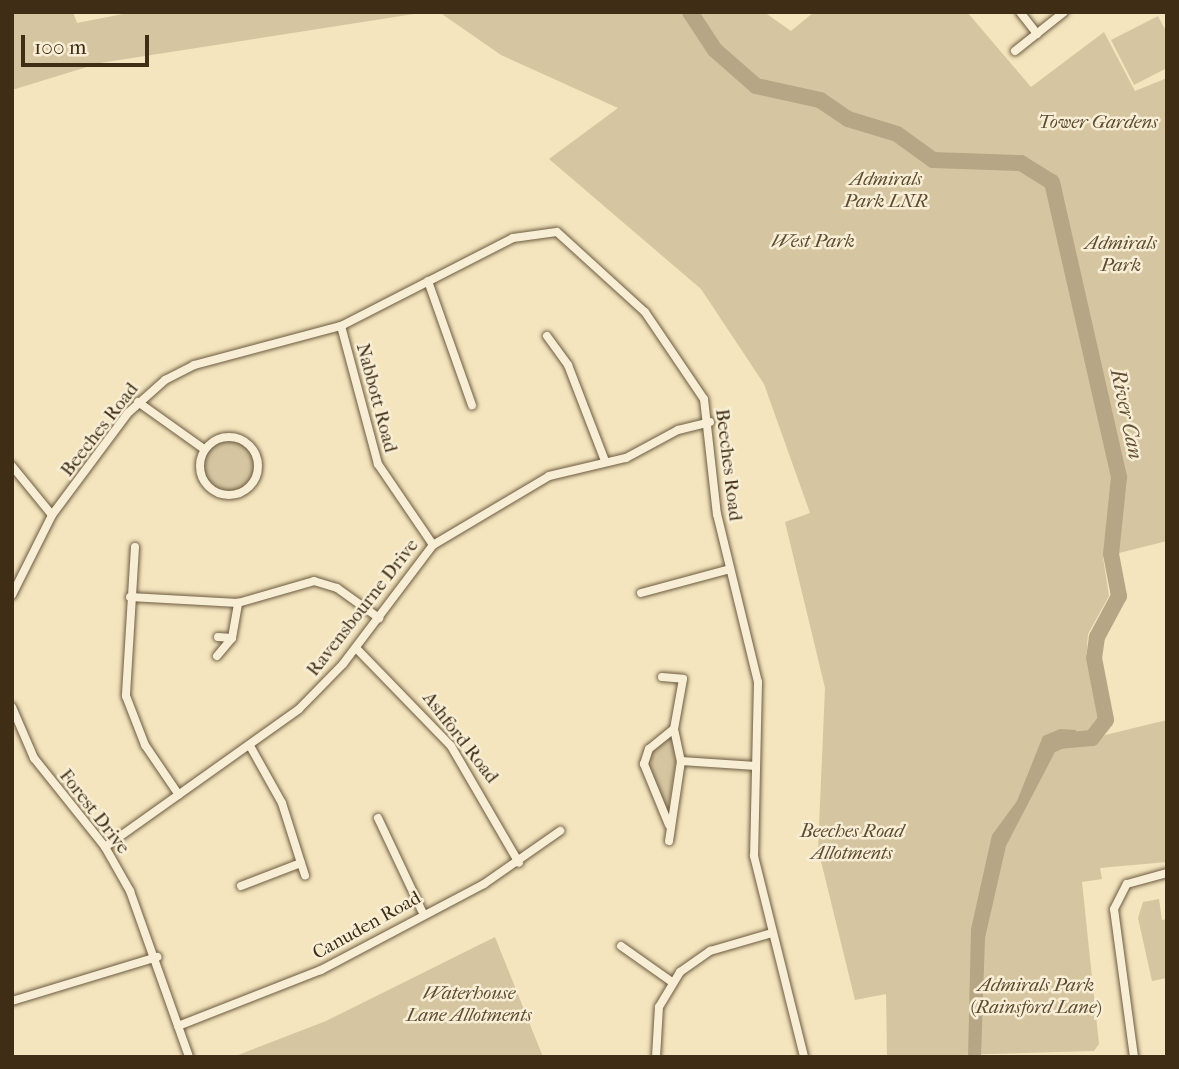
<!DOCTYPE html>
<html>
<head>
<meta charset="utf-8">
<style>
	body { margin:0 }
	#map { position:relative; width:1179px; height:1069px; overflow:hidden; background:#f4e5be; font-family:"IM FELL French Canon",serif }
	div>[style] { position:absolute }
	.green>* { inset:0; background:#d5c6a1 }
	.round { border-radius:50% }
	.water>* { inset:0; background:#b6a685 }
	.river>* { height:16px; margin:-8px; padding:0 8px; transform-origin:8px; border-radius:8px; background:#b6a685 }
	.roads { filter:drop-shadow(0 0 2px #6c5b40) drop-shadow(0 0 2px #6c5b40) }
	.minor>* { height:8px; margin:-4px; padding:0 4px; transform-origin:4px; border-radius:4px; background:#f8eed5 }
	.minor>.ring { margin:-4px; padding:0; box-sizing:content-box; background:none; border:8px solid #f8eed5; border-radius:50% }
	span { translate:-50% -50%; white-space:nowrap; text-align:center; line-height:1.15; -webkit-text-stroke:5px #f8eed5; paint-order:stroke }
	.park-label { font-size:19px; color:#5d4c32; font-style:italic }
	.street-label { font-size:19px; color:#3f2d16 }
	.water-label { font-size:21px; color:#635137; font-style:italic }
	.frame { position:absolute; inset:0; border:14px solid #3f2d16; pointer-events:none }
	.scale { position:absolute; left:21px; top:35px; width:128px; height:32px; box-sizing:border-box; border:4px solid #3f2d16; border-top:0; padding-left:9px; font-size:21px; line-height:24px; white-space:nowrap; color:#3f2d16; -webkit-text-stroke:5px #f8eed5; paint-order:stroke }
</style>
</head>
<body>
<div id="map">
	<div class="green">
		<div style="clip-path:polygon(12px 12px,73px 12px,77px 23px,133px 12px,427px 12px,100px 63px,12px 90px)"></div>
		<div style="clip-path:polygon(439px 12px,764px 12px,791px 31px,814px 12px,967px 12px,1031px 87px,1104px 32px,1135px 91px,1167px 78px,1167px 541px,1103px 557px,1109px 596px,1088px 634px,1086px 660px,1100px 715px,1090px 747px,1105px 735px,1167px 720px,1167px 862px,1100px 868px,1102px 879px,1082px 882px,1099px 1044px,1094px 1051px,887px 1057px,886px 994px,855px 1000px,818px 849px,825px 688px,785px 522px,810px 513px,764px 384px,701px 289px,549px 159px,618px 108px,501px 55px)"></div>
		<div style="clip-path:polygon(1158px 16px,1167px 33px,1167px 68px,1134px 85px,1111px 40px)"></div>
		<div class="round" style="left:203px;top:440px;width:52px;height:52px"></div>
		<div style="clip-path:polygon(665px 738px,673px 739px,676px 761px,668px 811px,649px 771px,649px 755px)"></div>
		<div style="clip-path:polygon(1159px 899px,1162px 920px,1167px 919px,1167px 978px,1152px 981px,1138px 918px,1143px 902px)"></div>
		<div style="clip-path:polygon(495px 937px,543px 1057px,233px 1057px,326px 1021px)"></div>
	</div>
	<div class="water">
		<div style="clip-path:polygon(1060px 729px,1076px 730px,1073px 744px,1055px 752px,1006px 846px,985px 938px,981px 1057px,968px 1057px,971px 929px,992px 835px,1017px 801px,1043px 736px)"></div>
	</div>
	<div class="river">
		<div style="left:690px;top:12px;width:45px;rotate:56.7deg"></div>
		<div style="left:715px;top:50px;width:55px;rotate:41.3deg"></div>
		<div style="left:756px;top:86px;width:66px;rotate:12.3deg"></div>
		<div style="left:820px;top:100px;width:34px;rotate:34deg"></div>
		<div style="left:848px;top:119px;width:51px;rotate:17deg"></div>
		<div style="left:897px;top:134px;width:44px;rotate:35.8deg"></div>
		<div style="left:933px;top:160px;width:88px;rotate:2deg"></div>
		<div style="left:1021px;top:163px;width:36px;rotate:32deg"></div>
		<div style="left:1052px;top:182px;width:303px;rotate:77.2deg"></div>
		<div style="left:1119px;top:477px;width:77px;rotate:95.9deg"></div>
		<div style="left:1111px;top:554px;width:43px;rotate:79.2deg"></div>
		<div style="left:1119px;top:596px;width:47px;rotate:118.2deg"></div>
		<div style="left:1097px;top:637px;width:21px;rotate:98deg"></div>
		<div style="left:1094px;top:658px;width:63px;rotate:79deg"></div>
		<div style="left:1106px;top:720px;width:23px;rotate:128deg"></div>
		<div style="left:1092px;top:738px;width:37px;rotate:175deg"></div>
	</div>
	<div class="roads">
		<div class="minor">
			<div style="left:1020px;top:12px;width:28px;rotate:52deg"></div>
			<div style="left:1015px;top:51px;width:63px;rotate:-38.5deg"></div>
			<div style="left:428px;top:281px;width:132px;rotate:70.5deg"></div>
			<div style="left:341px;top:326px;width:143px;rotate:75deg"></div>
			<div style="left:378px;top:464px;width:98px;rotate:55.8deg"></div>
			<div style="left:547px;top:336px;width:36px;rotate:54deg"></div>
			<div style="left:568px;top:365px;width:103px;rotate:68.9deg"></div>
			<div style="left:138px;top:402px;width:81px;rotate:35.5deg"></div>
			<div class="ring" style="left:200px;top:437px;width:50px;height:50px"></div>
			<div style="left:12px;top:466px;width:63px;rotate:50.8deg"></div>
			<div style="left:135px;top:547px;width:149px;rotate:93.5deg"></div>
			<div style="left:126px;top:696px;width:53px;rotate:68.8deg"></div>
			<div style="left:145px;top:745px;width:60px;rotate:55.8deg"></div>
			<div style="left:641px;top:593px;width:92px;rotate:-15.1deg"></div>
			<div style="left:12px;top:595px;width:89px;rotate:-63.4deg"></div>
			<div style="left:52px;top:515px;width:127px;rotate:-53.3deg"></div>
			<div style="left:128px;top:413px;width:50px;rotate:-41.7deg"></div>
			<div style="left:165px;top:380px;width:33px;rotate:-27deg"></div>
			<div style="left:194px;top:365px;width:152px;rotate:-14.9deg"></div>
			<div style="left:341px;top:326px;width:193px;rotate:-27.1deg"></div>
			<div style="left:513px;top:238px;width:44px;rotate:-7.8deg"></div>
			<div style="left:557px;top:232px;width:119px;rotate:42.3deg"></div>
			<div style="left:645px;top:312px;width:105px;rotate:55.9deg"></div>
			<div style="left:704px;top:399px;width:116px;rotate:83.6deg"></div>
			<div style="left:717px;top:514px;width:173px;rotate:76.3deg"></div>
			<div style="left:758px;top:682px;width:174px;rotate:91.3deg"></div>
			<div style="left:754px;top:856px;width:207px;rotate:76deg"></div>
			<div style="left:130px;top:597px;width:108px;rotate:3.2deg"></div>
			<div style="left:238px;top:603px;width:79px;rotate:-16.1deg"></div>
			<div style="left:314px;top:581px;width:24px;rotate:17deg"></div>
			<div style="left:337px;top:588px;width:52px;rotate:35.5deg"></div>
			<div style="left:218px;top:637px;width:14px;rotate:4deg"></div>
			<div style="left:356px;top:648px;width:136px;rotate:45.9deg"></div>
			<div style="left:451px;top:746px;width:135px;rotate:59.8deg"></div>
			<div style="left:217px;top:656px;width:23px;rotate:-50deg"></div>
			<div style="left:232px;top:638px;width:36px;rotate:-80deg"></div>
			<div style="left:662px;top:677px;width:21px;rotate:5deg"></div>
			<div style="left:683px;top:679px;width:51px;rotate:100.2deg"></div>
			<div style="left:674px;top:729px;width:33px;rotate:78deg"></div>
			<div style="left:681px;top:761px;width:81px;rotate:98.5deg"></div>
			<div style="left:12px;top:707px;width:56px;rotate:66.7deg"></div>
			<div style="left:34px;top:758px;width:114px;rotate:51.4deg"></div>
			<div style="left:105px;top:847px;width:51px;rotate:60.4deg"></div>
			<div style="left:130px;top:891px;width:176px;rotate:70.4deg"></div>
			<div style="left:681px;top:761px;width:75px;rotate:3.8deg"></div>
			<div style="left:378px;top:818px;width:103px;rotate:64.7deg"></div>
			<div style="left:669px;top:825px;width:66px;rotate:-112.3deg"></div>
			<div style="left:644px;top:764px;width:16px;rotate:-72deg"></div>
			<div style="left:649px;top:749px;width:32px;rotate:-39deg"></div>
			<div style="left:105px;top:847px;width:238px;rotate:-35.4deg"></div>
			<div style="left:299px;top:709px;width:63px;rotate:-45.6deg"></div>
			<div style="left:343px;top:664px;width:149px;rotate:-52.9deg"></div>
			<div style="left:433px;top:545px;width:135px;rotate:-30.7deg"></div>
			<div style="left:549px;top:476px;width:79px;rotate:-13.2deg"></div>
			<div style="left:626px;top:458px;width:59px;rotate:-28.3deg"></div>
			<div style="left:678px;top:430px;width:33px;rotate:-14deg"></div>
			<div style="left:301px;top:863px;width:13px;rotate:72deg"></div>
			<div style="left:241px;top:886px;width:64px;rotate:-21deg"></div>
			<div style="left:301px;top:863px;width:63px;rotate:-107.6deg"></div>
			<div style="left:282px;top:803px;width:65px;rotate:-119.3deg"></div>
			<div style="left:621px;top:946px;width:62px;rotate:35.2deg"></div>
			<div style="left:12px;top:1001px;width:152px;rotate:-16.9deg"></div>
			<div style="left:178px;top:1026px;width:154px;rotate:-21.4deg"></div>
			<div style="left:321px;top:970px;width:184px;rotate:-27.8deg"></div>
			<div style="left:484px;top:884px;width:93px;rotate:-34.9deg"></div>
			<div style="left:656px;top:1057px;width:50px;rotate:-86.6deg"></div>
			<div style="left:659px;top:1007px;width:41px;rotate:-59deg"></div>
			<div style="left:680px;top:972px;width:37px;rotate:-35deg"></div>
			<div style="left:710px;top:951px;width:65px;rotate:-16.2deg"></div>
			<div style="left:1134px;top:1057px;width:149px;rotate:-97.7deg"></div>
			<div style="left:1114px;top:909px;width:28px;rotate:-63deg"></div>
			<div style="left:1127px;top:884px;width:41px;rotate:-15.4deg"></div>
		</div>
	</div>
	<div class="park-label">
		<span style="left:1098px;top:123px">Tower Gardens</span>
		<span style="left:886px;top:191px">Admirals<br>Park LNR</span>
		<span style="left:813px;top:242px">West Park</span>
		<span style="left:1121px;top:255px">Admirals<br>Park</span>
		<span style="left:852px;top:843px">Beeches Road<br>Allotments</span>
		<span style="left:1036px;top:997px">Admirals Park<br>(Rainsford Lane)</span>
		<span style="left:469px;top:1005px">Waterhouse<br>Lane Allotments</span>
	</div>
	<div class="street-label">
		<span style="left:376px;top:398px;rotate:75deg">Nabbott Road</span>
		<span style="left:100px;top:430px;rotate:-52deg">Beeches Road</span>
		<span style="left:728px;top:465px;rotate:83deg">Beeches Road</span>
		<span style="left:363px;top:608px;rotate:-52deg">Ravensbourne Drive</span>
		<span style="left:460px;top:738px;rotate:52deg">Ashford Road</span>
		<span style="left:94px;top:812px;rotate:52deg">Forest Drive</span>
		<span style="left:367px;top:926px;rotate:-29deg">Canuden Road</span>
	</div>
	<div class="water-label">
		<span style="left:1127px;top:414px;rotate:78deg">River Can</span>
	</div>
	<div class="frame"></div>
	<div class="scale">100 m</div>
</div>
</body>
</html>
